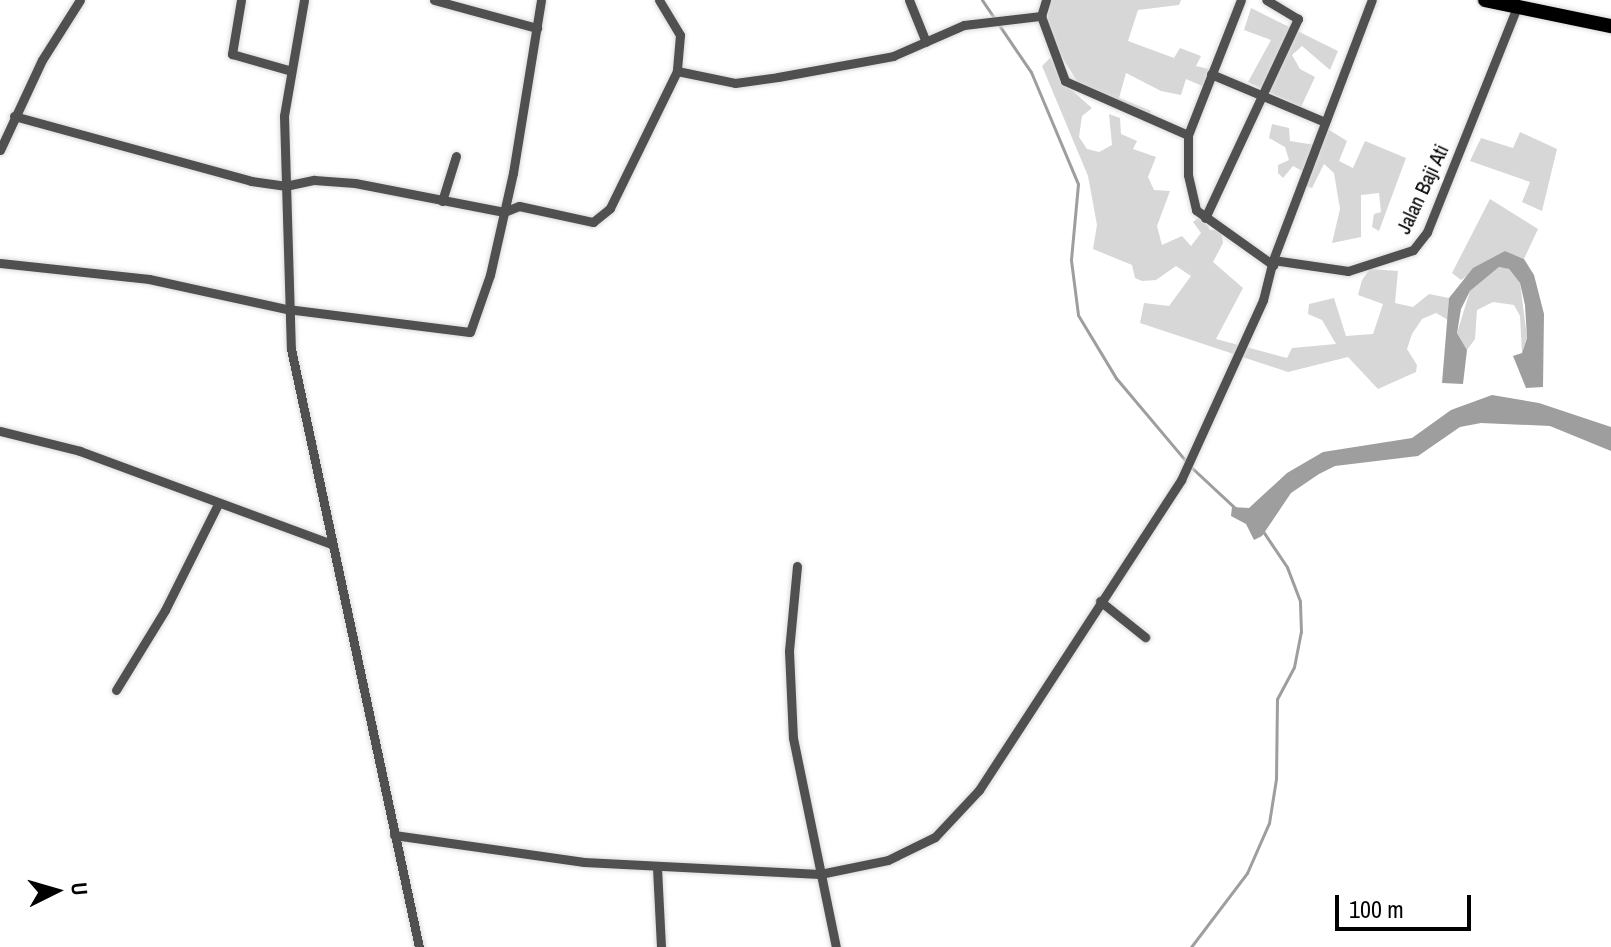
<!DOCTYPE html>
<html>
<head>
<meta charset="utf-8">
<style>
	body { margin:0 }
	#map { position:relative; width:1611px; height:947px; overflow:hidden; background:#fff; font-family:"Archivo Narrow",sans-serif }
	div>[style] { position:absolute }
	.green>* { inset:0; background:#d7d7d7 }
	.water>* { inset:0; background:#9e9e9e }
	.stream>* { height:3px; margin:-1.5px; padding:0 1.5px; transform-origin:1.5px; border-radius:1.5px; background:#9e9e9e }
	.roads { filter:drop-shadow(0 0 2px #dbdbdb) drop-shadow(0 0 2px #dbdbdb) }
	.street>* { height:9px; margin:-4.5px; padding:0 4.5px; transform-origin:4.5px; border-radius:4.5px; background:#505050 }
	.primary>* { height:14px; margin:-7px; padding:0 7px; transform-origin:7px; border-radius:7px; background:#000 }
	span { translate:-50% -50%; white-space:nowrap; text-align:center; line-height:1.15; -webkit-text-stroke:7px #fff; paint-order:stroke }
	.street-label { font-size:20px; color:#000 }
	.north { position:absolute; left:16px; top:851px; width:80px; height:80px; -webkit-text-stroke:6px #fff; paint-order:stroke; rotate:85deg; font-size:22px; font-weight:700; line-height:32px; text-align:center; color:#000 }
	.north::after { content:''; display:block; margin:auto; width:28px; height:36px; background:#000; clip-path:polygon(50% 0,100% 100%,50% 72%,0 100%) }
	.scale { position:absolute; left:1335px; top:895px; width:136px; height:36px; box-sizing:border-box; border:4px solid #000; border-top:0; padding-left:10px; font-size:24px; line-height:28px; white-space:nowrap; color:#000; -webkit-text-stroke:6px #fff; paint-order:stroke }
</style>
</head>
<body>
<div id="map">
	<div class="green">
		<div style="clip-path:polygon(1048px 0,1181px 0,1179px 5px,1138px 10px,1128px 41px,1174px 58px,1180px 48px,1201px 56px,1196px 66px,1217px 71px,1209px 89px,1186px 79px,1181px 95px,1161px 91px,1126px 73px,1119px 98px,1151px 111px,1146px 120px,1080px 86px,1042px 25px,1048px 19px)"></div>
		<div style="clip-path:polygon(1251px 8px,1338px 51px,1330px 70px,1302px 46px,1292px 55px,1300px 69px,1315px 77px,1301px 107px,1248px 82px,1271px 40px,1244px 30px)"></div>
		<div style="clip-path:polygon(1050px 58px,1068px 87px,1092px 108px,1082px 116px,1079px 137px,1087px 149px,1099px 152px,1112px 145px,1109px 114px,1120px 118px,1121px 134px,1137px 141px,1133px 149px,1156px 157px,1148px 177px,1154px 190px,1170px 191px,1157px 226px,1162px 245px,1182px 236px,1191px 246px,1201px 233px,1193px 222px,1201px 216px,1210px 230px,1221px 230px,1223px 243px,1213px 262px,1243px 288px,1216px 339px,1287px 358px,1292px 348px,1336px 344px,1322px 320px,1308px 314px,1309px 304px,1334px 298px,1346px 336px,1373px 334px,1383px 304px,1358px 295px,1362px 280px,1370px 269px,1398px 271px,1395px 303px,1413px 307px,1429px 294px,1449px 298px,1448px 320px,1436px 313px,1422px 319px,1412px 334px,1407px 349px,1417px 365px,1416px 372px,1378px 389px,1348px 357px,1288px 372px,1140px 323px,1144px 303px,1169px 306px,1191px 276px,1176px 266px,1156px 280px,1142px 281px,1135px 278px,1132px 265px,1093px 249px,1097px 225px,1088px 176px,1042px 66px)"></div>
		<div style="clip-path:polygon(1318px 123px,1347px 141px,1339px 161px,1353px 168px,1365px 141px,1406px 158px,1379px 231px,1372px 227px,1374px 214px,1381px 212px,1379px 193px,1361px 195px,1361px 237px,1332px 243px,1340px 209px,1334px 173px,1324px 164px,1312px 188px,1303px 185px,1306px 173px,1293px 166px,1283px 178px,1278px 173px,1278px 165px,1289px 160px,1285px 147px,1269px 138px,1272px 124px,1289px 128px,1290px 141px,1321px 146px,1325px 138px)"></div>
		<div style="clip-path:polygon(1520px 132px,1557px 149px,1542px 211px,1522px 202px,1530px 182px,1470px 161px,1481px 138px,1513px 148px)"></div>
		<div style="clip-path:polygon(1490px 199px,1538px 229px,1524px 259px,1505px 251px,1461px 280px,1452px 273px)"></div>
		<div style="clip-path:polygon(1499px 267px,1509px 269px,1520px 283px,1527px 337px,1522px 353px,1520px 316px,1514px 305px,1493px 302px,1477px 310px,1475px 339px,1467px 350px,1457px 333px,1470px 291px)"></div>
	</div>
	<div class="water">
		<div style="clip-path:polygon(1505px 251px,1524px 259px,1534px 275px,1544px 314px,1543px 387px,1526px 388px,1513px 356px,1522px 353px,1527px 338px,1525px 305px,1520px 283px,1509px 269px,1499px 267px,1470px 291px,1461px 309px,1457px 333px,1467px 350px,1463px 384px,1442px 383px,1449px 298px,1473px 268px)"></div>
		<div style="clip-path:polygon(1492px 395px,1539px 403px,1611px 427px,1611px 451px,1550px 426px,1481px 423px,1460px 427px,1418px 456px,1335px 466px,1319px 474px,1291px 493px,1262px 536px,1254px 540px,1246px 524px,1231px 516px,1232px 507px,1249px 508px,1287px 473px,1323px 452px,1412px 438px,1451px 410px)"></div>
	</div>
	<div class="stream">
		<div style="left:982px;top:0;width:87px;rotate:55.8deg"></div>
		<div style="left:1031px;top:72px;width:121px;rotate:67.2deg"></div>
		<div style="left:1078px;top:184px;width:76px;rotate:95.3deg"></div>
		<div style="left:1071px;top:260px;width:55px;rotate:82.7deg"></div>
		<div style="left:1078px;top:315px;width:74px;rotate:58.9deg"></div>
		<div style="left:1116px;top:378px;width:109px;rotate:49.9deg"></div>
		<div style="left:1191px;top:467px;width:60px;rotate:43deg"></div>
		<div style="left:1191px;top:947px;width:93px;rotate:-52.9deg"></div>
		<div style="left:1247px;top:873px;width:55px;rotate:-66.3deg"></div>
		<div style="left:1269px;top:823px;width:45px;rotate:-81deg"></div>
		<div style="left:1276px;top:779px;width:80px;rotate:-89.3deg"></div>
		<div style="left:1277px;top:699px;width:36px;rotate:-62deg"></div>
		<div style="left:1294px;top:667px;width:36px;rotate:-79deg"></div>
		<div style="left:1301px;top:632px;width:31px;rotate:-92deg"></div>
		<div style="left:1300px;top:601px;width:36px;rotate:-111deg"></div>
		<div style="left:1287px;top:567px;width:45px;rotate:-124deg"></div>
	</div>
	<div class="roads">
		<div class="street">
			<div style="left:241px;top:0;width:55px;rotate:99.5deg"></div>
			<div style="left:232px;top:54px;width:58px;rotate:15.9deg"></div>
			<div style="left:304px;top:0;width:118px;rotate:99.8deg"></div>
			<div style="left:284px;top:116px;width:233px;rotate:88.3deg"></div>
			<div style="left:291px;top:349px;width:612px;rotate:77.92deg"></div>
			<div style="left:434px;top:0;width:107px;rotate:15.2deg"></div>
			<div style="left:659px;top:0;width:41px;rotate:59deg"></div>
			<div style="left:680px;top:35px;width:36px;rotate:95deg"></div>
			<div style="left:909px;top:0;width:45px;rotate:68deg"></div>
			<div style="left:1046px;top:0;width:17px;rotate:107deg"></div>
			<div style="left:1041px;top:16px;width:69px;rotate:69.7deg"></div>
			<div style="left:1065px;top:81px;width:134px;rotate:23.7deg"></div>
			<div style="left:1188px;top:135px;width:40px;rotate:90deg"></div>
			<div style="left:1188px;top:175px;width:36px;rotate:77deg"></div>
			<div style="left:1196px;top:210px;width:95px;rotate:35.5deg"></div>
			<div style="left:1211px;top:74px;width:124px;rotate:22.8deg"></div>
			<div style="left:14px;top:116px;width:246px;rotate:15.3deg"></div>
			<div style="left:251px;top:181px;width:34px;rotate:8deg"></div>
			<div style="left:285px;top:186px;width:30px;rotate:-12deg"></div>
			<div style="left:314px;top:180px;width:41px;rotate:4.2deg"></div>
			<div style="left:355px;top:183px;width:152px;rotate:11deg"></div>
			<div style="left:504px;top:212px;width:16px;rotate:-22deg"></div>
			<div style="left:519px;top:206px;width:76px;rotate:12.2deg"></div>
			<div style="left:593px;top:222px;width:22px;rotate:-39deg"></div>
			<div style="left:610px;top:208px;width:153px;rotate:-63.9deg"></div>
			<div style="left:677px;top:71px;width:59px;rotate:11.7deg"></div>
			<div style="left:735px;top:83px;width:43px;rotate:-7.9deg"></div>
			<div style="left:778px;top:77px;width:117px;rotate:-10.3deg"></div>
			<div style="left:893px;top:56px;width:77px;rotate:-23.6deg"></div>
			<div style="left:964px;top:25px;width:78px;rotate:-6.7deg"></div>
			<div style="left:1188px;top:135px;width:145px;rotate:-68.6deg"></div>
			<div style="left:0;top:150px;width:99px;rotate:-65deg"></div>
			<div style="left:42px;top:60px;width:71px;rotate:-57.7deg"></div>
			<div style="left:442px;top:201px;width:47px;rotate:-72.7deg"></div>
			<div style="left:1205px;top:218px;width:220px;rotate:-65deg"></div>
			<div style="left:1298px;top:19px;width:37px;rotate:-149deg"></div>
			<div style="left:1273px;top:260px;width:76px;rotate:8.3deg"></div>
			<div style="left:1348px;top:271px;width:68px;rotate:-17.9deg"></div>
			<div style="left:1413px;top:250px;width:23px;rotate:-52deg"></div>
			<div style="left:1427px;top:232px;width:242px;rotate:-68.2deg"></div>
			<div style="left:0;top:263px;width:150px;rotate:6.1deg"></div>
			<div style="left:149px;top:279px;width:141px;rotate:12.3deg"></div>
			<div style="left:287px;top:309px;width:184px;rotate:7.2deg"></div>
			<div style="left:470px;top:332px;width:60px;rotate:-70.7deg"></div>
			<div style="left:490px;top:275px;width:105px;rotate:-77.3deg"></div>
			<div style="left:513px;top:173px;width:175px;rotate:-80.8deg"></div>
			<div style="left:0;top:431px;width:82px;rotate:14deg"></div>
			<div style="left:80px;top:451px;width:268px;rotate:20.3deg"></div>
			<div style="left:797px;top:566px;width:85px;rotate:95.4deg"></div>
			<div style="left:789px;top:651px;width:87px;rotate:87.4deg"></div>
			<div style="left:793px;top:738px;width:213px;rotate:78.4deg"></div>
			<div style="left:1100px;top:601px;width:58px;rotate:38.7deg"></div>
			<div style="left:116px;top:690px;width:94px;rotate:-58.5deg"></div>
			<div style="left:165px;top:610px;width:119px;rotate:-63.4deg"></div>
			<div style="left:394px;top:835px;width:192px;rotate:8.1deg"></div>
			<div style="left:584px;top:862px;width:236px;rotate:2.9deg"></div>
			<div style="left:820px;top:874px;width:69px;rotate:-11.6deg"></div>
			<div style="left:888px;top:860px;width:52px;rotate:-26.1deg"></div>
			<div style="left:935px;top:837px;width:64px;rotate:-46.9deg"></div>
			<div style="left:979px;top:790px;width:370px;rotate:-56.9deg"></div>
			<div style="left:1181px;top:480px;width:198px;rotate:-65.5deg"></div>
			<div style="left:1263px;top:300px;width:41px;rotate:-76deg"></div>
			<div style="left:1273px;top:260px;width:278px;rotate:-69.2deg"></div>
			<div style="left:657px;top:868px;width:79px;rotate:87.1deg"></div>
		</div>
		<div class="primary">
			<div style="left:1485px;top:0;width:129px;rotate:11.7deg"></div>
		</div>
	</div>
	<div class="street-label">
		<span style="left:1422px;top:189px;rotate:-65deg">Jalan Baji Ati</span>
	</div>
	<div class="north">U</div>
	<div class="scale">100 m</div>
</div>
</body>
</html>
